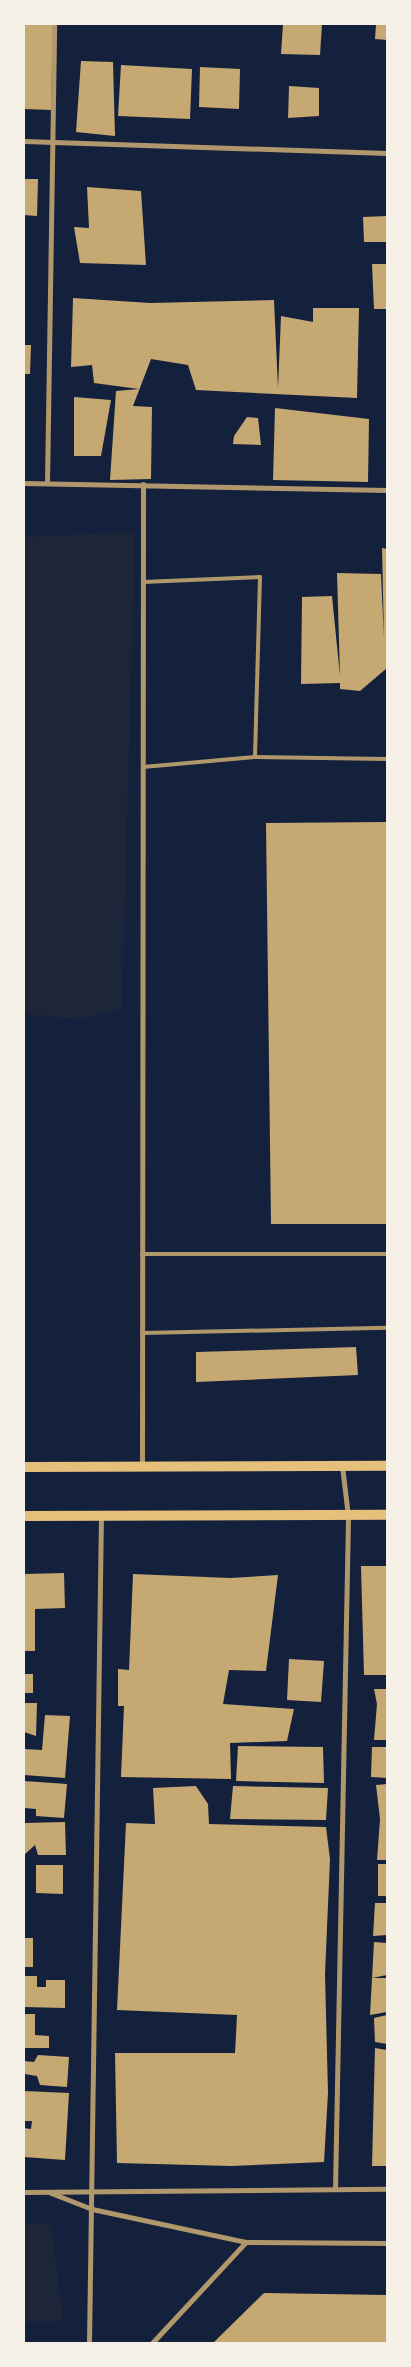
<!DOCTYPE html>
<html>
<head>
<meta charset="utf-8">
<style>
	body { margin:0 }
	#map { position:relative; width:411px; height:2367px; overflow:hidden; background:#14213d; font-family:"Golos Text",sans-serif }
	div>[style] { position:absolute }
	.green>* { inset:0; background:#1d2539 }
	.building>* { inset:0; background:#c6a872 }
	.service>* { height:4px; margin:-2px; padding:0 2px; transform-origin:2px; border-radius:2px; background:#b1986c }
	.minor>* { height:5px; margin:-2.5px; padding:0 2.5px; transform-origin:2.5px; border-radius:2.5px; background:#b1986c }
	.secondary>* { height:10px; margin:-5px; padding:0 5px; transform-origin:5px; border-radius:5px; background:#e5c07b }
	span { translate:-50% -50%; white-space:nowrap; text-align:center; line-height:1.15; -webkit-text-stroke:4.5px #f6f1e7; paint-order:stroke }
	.frame { position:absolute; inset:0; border:25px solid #f6f1e7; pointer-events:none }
</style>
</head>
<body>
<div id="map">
	<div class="green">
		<div style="clip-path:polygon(135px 532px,122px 1010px,78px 1019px,24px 1014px,24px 537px)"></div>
		<div style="clip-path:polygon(24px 2223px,51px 2223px,63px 2321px,24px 2322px)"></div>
	</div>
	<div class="building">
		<div style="clip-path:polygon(24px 24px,53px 24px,51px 110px,24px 109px)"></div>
		<div style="clip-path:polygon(283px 24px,322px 24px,320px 55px,281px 54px)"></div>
		<div style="clip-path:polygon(376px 24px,387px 24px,387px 40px,375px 39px)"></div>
		<div style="clip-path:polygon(81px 61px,113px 62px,115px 136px,76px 132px)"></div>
		<div style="clip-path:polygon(121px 65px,192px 69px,190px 119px,118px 116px)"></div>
		<div style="clip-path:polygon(200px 67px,240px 69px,239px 109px,199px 107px)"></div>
		<div style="clip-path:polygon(289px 86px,319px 88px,319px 116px,288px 118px)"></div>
		<div style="clip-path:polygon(24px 179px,38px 179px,37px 216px,24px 215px)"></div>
		<div style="clip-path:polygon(87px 187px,141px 191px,146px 265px,80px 263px,74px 227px,89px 228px)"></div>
		<div style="clip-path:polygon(387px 216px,387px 242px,364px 242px,363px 217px)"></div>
		<div style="clip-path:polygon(372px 264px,387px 264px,387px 309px,374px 309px)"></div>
		<div style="clip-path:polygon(73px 298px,150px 303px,274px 300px,278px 388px,281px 316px,313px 322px,313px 308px,359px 308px,357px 398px,196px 390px,188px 365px,151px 359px,133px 406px,152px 407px,151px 479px,110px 480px,116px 391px,139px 389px,94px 383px,92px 365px,71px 367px)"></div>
		<div style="clip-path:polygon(24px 345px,31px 345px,30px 374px,24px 374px)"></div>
		<div style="clip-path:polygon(74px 397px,111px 400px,101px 456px,74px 456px)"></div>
		<div style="clip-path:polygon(275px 408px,369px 419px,368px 482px,273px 480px)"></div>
		<div style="clip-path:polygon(247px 417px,258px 418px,261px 445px,233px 444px,234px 436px)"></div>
		<div style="clip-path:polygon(382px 548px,387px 549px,387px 668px,360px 691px,340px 689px,340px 683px,301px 684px,302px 597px,332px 596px,340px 676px,337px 573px,381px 574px,384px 639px)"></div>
		<div style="clip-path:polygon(387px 822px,387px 1224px,271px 1224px,266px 823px)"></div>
		<div style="clip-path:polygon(356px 1347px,358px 1375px,196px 1382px,196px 1352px)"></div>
		<div style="clip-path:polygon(361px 1566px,387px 1566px,387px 1675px,364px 1675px)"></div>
		<div style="clip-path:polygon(64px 1573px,65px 1608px,35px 1609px,35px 1651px,24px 1651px,24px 1574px)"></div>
		<div style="clip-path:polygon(133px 1574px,230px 1578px,278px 1575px,266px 1671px,229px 1670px,223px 1704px,294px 1709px,287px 1741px,230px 1743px,231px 1779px,121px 1777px,124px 1706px,118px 1706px,118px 1669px,129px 1670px)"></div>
		<div style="clip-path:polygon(289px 1659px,324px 1661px,321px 1702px,287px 1700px)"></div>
		<div style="clip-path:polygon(24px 1674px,33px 1674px,33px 1693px,24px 1693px)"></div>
		<div style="clip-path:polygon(374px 1689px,387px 1689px,387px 1740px,374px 1740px,377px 1704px)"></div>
		<div style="clip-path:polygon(24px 1703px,37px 1703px,36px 1736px,24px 1732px)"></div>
		<div style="clip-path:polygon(45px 1715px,70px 1716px,65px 1778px,24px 1775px,24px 1749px,42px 1750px)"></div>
		<div style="clip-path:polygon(238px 1746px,323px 1747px,324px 1783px,236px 1781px)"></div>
		<div style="clip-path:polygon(372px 1747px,387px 1747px,387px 1778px,371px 1777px)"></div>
		<div style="clip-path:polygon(24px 1781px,67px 1784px,64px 1818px,36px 1816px,36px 1809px,24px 1808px)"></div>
		<div style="clip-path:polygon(387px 1784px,387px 1860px,377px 1860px,380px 1819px,376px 1785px)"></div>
		<div style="clip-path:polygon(196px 1786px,208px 1804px,209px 1824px,326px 1827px,330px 1859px,325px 1974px,328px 2093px,324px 2162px,231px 2166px,117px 2163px,115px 2053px,235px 2053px,237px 2015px,117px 2010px,126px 1823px,155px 1824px,153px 1788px)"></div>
		<div style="clip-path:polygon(233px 1786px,328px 1788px,326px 1820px,230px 1819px)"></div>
		<div style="clip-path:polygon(65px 1822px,66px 1855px,38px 1855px,35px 1845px,24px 1855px,24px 1823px)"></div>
		<div style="clip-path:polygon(378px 1864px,387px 1864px,387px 1896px,378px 1896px)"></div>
		<div style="clip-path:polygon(36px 1865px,63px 1865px,63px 1894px,36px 1893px)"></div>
		<div style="clip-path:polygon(375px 1903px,387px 1903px,387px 1935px,373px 1936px)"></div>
		<div style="clip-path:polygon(24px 1938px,33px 1938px,33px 1967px,24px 1967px)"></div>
		<div style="clip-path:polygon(374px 1942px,387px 1943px,387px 1975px,372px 1978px,387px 1978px,387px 2012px,370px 2015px)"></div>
		<div style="clip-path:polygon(24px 1976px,37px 1976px,37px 1987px,46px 1987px,46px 1980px,65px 1980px,65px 2008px,24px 2007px)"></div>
		<div style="clip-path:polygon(24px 2014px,35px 2014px,35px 2035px,49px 2036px,49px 2048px,24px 2048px)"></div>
		<div style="clip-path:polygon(387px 2015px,387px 2044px,375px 2042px,374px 2018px)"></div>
		<div style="clip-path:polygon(375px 2048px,387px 2050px,387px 2131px,381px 2131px,387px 2131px,387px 2166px,372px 2166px)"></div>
		<div style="clip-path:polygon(38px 2055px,69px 2057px,67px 2087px,40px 2085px,37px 2076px,24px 2074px,24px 2061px,34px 2062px)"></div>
		<div style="clip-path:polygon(24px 2091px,69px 2093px,65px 2160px,24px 2157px,24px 2128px,31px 2129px,32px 2121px,24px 2121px)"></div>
		<div style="clip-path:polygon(264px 2293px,387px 2295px,387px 2343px,213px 2343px)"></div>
	</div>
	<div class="service">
		<div style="left:143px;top:582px;width:117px;rotate:-2.4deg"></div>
		<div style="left:260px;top:577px;width:180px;rotate:91.6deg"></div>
		<div style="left:143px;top:767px;width:112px;rotate:-5.1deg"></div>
		<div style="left:255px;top:757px;width:132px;rotate:0.9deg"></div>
		<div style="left:142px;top:1254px;width:245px"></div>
		<div style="left:142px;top:1333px;width:245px;rotate:-1.2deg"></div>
	</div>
	<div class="minor">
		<div style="left:24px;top:141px;width:363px;rotate:1.9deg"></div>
		<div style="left:24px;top:483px;width:363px;rotate:1.1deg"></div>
		<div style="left:47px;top:483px;width:459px;rotate:-89.1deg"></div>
		<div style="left:142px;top:1466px;width:982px;rotate:-89.94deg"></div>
		<div style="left:335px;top:2189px;width:673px;rotate:-88.89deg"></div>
		<div style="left:348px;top:1516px;width:50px;rotate:-96.8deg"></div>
		<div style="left:24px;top:2192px;width:363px;rotate:-0.5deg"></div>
		<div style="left:51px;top:2193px;width:44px;rotate:21.3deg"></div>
		<div style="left:92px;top:2209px;width:157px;rotate:12.1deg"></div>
		<div style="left:246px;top:2242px;width:141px;rotate:0.4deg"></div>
		<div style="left:89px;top:2343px;width:827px;rotate:-89.17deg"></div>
		<div style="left:152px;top:2343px;width:138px;rotate:-47.1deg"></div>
	</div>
	<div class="secondary">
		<div style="left:24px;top:1467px;width:363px;rotate:-0.2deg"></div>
		<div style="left:24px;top:1516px;width:363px;rotate:-0.2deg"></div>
	</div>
	<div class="frame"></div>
</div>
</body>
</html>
